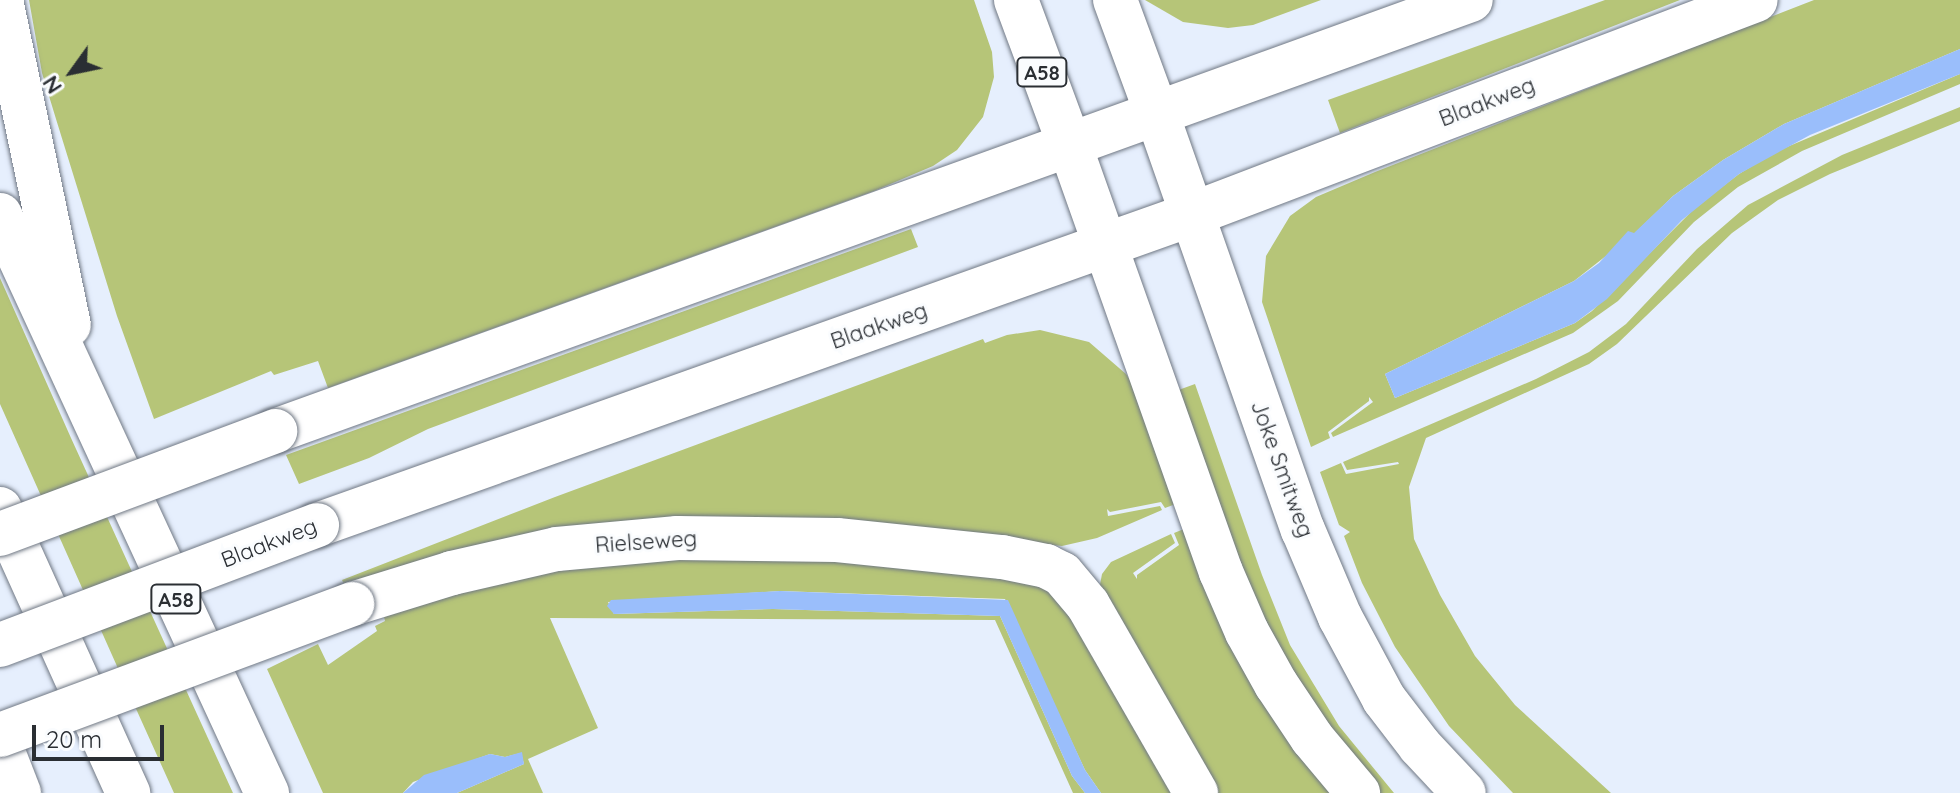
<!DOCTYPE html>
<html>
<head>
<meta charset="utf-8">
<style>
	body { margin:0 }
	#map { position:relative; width:1960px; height:793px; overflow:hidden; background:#e6effd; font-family:Quicksand,sans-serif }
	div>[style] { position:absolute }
	.green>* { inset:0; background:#b6c578 }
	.water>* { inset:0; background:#9abefb }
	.roads { filter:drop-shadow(0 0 2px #707884) drop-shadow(0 0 2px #707884) }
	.minor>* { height:44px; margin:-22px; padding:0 22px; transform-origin:22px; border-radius:22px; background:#fff }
	.secondary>* { height:44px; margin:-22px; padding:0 22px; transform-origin:22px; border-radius:22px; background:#fff }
	.motorway>* { height:44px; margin:-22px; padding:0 22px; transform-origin:22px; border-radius:22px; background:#fff }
	.bridges { filter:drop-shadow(0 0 2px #707884) drop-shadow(0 0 2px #707884) }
	.minor-bridge>* { height:44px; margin:-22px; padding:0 22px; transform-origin:22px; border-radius:22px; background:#fff }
	.secondary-bridge>* { height:44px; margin:-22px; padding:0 22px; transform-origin:22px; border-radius:22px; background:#fff }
	span { translate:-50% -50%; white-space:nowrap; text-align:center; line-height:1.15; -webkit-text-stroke:6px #fafcfe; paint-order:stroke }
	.shield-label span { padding:2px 6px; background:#fafcfe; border:2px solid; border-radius:6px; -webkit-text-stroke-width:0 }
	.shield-label { font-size:20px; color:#2a2e33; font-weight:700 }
	.street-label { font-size:22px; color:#2a2e33 }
	.north { position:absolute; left:32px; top:32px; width:80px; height:80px; -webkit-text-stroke:6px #fafcfe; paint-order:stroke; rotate:237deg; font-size:22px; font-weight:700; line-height:32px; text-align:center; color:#2a2e33 }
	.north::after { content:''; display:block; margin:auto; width:28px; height:36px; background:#2a2e33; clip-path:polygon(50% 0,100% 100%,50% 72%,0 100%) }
	.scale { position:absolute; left:32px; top:725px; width:132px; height:36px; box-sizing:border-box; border:4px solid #2a2e33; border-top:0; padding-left:10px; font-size:24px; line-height:28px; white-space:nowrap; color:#2a2e33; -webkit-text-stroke:6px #fafcfe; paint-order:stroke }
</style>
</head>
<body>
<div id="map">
	<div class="green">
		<div style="clip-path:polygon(29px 0,974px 0,992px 52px,994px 77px,983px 117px,957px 150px,933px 166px,874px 191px,328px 388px,318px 361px,274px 375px,271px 371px,154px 419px,117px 316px,56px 119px,42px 73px)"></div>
		<div style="clip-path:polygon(1145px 0,1321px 0,1253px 25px,1228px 28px,1183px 22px)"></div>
		<div style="clip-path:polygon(1605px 0,1680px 0,1340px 133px,1328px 100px)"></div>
		<div style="clip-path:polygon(1814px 0,1960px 0,1960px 49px,1784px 124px,1723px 160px,1673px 196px,1634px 234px,1574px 281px,1385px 374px,1395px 398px,1575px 323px,1592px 311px,1698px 205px,1739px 174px,1775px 152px,1960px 74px,1960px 84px,1802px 151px,1738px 187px,1694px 222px,1618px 301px,1573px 333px,1333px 437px,1331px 433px,1373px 402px,1369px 397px,1369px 401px,1328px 432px,1330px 438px,1311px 447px,1262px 302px,1266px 256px,1290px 216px,1316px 197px,1375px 172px)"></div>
		<div style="clip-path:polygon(1960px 107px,1960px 121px,1830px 174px,1778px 200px,1732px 233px,1617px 344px,1589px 364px,1426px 438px,1409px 487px,1414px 539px,1440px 595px,1475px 656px,1515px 705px,1611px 793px,1513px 793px,1449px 726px,1395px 647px,1362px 583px,1344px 536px,1350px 532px,1339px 525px,1320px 472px,1341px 463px,1346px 474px,1399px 464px,1398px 462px,1347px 470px,1343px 462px,1536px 379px,1589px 352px,1626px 324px,1697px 249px,1748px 205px,1842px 155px)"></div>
		<div style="clip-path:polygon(911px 229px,918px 247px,428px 429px,369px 458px,299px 484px,286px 455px)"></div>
		<div style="clip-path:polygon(0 278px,71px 438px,233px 793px,174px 793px,137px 711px,0 404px)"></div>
		<div style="clip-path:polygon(1040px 330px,1089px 342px,1126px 374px,1135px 388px,1181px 502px,1165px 508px,1161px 502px,1110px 512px,1107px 509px,1108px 516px,1160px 506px,1162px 510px,1097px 538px,1062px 546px,927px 531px,345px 586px,342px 580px,555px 497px,983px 339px,985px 343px,1007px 335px)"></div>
		<div style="clip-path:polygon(1195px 384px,1262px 575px,1290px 645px,1339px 726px,1394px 793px,1379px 793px,1367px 780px,1266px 634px,1173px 392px)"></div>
		<div style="clip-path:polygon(1189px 527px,1338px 793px,1217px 793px,1099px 590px,1102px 574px,1111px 562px,1171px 534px,1175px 543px,1133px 573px,1137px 579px,1137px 575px,1179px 545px,1174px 533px)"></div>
		<div style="clip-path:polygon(760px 553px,1028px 579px,1060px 594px,1175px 793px,1101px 793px,1085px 770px,1005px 599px,780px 591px,608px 602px,614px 614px,773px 609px,1000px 616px,1072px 776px,1085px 793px,1073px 793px,995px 620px,550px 618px,598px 728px,528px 759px,543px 793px,457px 793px,524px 764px,521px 753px,505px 757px,490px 754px,413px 782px,403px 793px,323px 793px,267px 669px,318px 644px,328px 665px,377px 631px,375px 626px,385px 621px,383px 613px,583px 562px)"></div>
	</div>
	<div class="water">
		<div style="clip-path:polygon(1960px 49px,1960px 74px,1810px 135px,1739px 174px,1682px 220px,1607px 299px,1575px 323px,1395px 398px,1385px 374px,1574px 281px,1599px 263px,1628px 231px,1634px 233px,1673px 196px,1723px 160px,1784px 124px)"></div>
		<div style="clip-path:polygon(780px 591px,1008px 600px,1085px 770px,1101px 793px,1085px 793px,1072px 776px,1000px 616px,773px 609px,614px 614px,607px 606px,611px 600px)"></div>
		<div style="clip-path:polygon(522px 752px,524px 764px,457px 793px,403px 793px,424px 775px,490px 754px,505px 757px)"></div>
	</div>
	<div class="roads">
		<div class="minor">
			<div style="left:1157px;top:114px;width:441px;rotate:70.7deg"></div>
			<div style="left:1303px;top:530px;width:95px;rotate:67deg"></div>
			<div style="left:1340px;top:617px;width:93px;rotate:61.8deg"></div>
			<div style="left:1384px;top:699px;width:59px;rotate:52.5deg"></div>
			<div style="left:1420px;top:746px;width:64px;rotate:46.9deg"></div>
			<div style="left:1069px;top:143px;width:455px;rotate:70.5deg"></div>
			<div style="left:1221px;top:572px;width:65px;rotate:66.6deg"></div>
			<div style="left:1247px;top:632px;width:60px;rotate:60.9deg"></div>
			<div style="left:1276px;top:684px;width:65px;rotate:56.3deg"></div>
			<div style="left:1312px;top:738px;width:72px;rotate:50.1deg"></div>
			<div style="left:352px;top:604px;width:105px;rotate:-17.2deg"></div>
			<div style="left:452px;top:573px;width:108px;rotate:-12.9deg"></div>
			<div style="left:557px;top:549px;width:121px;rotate:-5.2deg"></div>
			<div style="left:677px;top:538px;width:160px;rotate:0.7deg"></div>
			<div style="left:837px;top:540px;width:166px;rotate:5.9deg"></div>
			<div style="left:1002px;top:557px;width:45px;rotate:11.6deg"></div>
			<div style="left:1046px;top:566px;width:18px;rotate:27deg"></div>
			<div style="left:1062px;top:574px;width:40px;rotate:50deg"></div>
			<div style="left:1088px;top:605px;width:217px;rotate:60.1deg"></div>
			<div style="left:0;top:744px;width:53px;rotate:68.8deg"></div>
		</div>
		<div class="secondary">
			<div style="left:275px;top:431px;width:1271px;rotate:-19.82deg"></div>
			<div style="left:317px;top:525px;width:926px;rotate:-19.55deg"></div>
			<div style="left:1190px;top:215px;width:605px;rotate:-20.8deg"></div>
		</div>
		<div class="motorway">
			<div style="left:1px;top:0;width:332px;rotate:78.2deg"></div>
			<div style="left:1016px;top:0;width:153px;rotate:69.7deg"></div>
			<div style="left:1115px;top:0;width:121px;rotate:69.8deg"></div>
			<div style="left:0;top:215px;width:637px;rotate:65.21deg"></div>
			<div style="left:0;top:509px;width:312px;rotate:65.7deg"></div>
		</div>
	</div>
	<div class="bridges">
		<div class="minor-bridge">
			<div style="left:0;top:735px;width:376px;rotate:-20.4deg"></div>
		</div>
		<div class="secondary-bridge">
			<div style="left:0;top:534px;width:294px;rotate:-20.5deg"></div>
			<div style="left:0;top:645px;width:339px;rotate:-20.7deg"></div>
		</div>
	</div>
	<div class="shield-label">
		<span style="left:1042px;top:72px">A58</span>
		<span style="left:176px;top:599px">A58</span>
	</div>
	<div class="street-label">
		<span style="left:1487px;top:102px;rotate:-21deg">Blaakweg</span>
		<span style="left:879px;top:326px;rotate:-19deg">Blaakweg</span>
		<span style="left:1282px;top:469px;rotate:70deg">Joke Smitweg</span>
		<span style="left:646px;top:542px;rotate:-4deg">Rielseweg</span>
		<span style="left:269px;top:543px;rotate:-21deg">Blaakweg</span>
	</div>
	<div class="north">N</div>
	<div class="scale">20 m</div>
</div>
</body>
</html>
